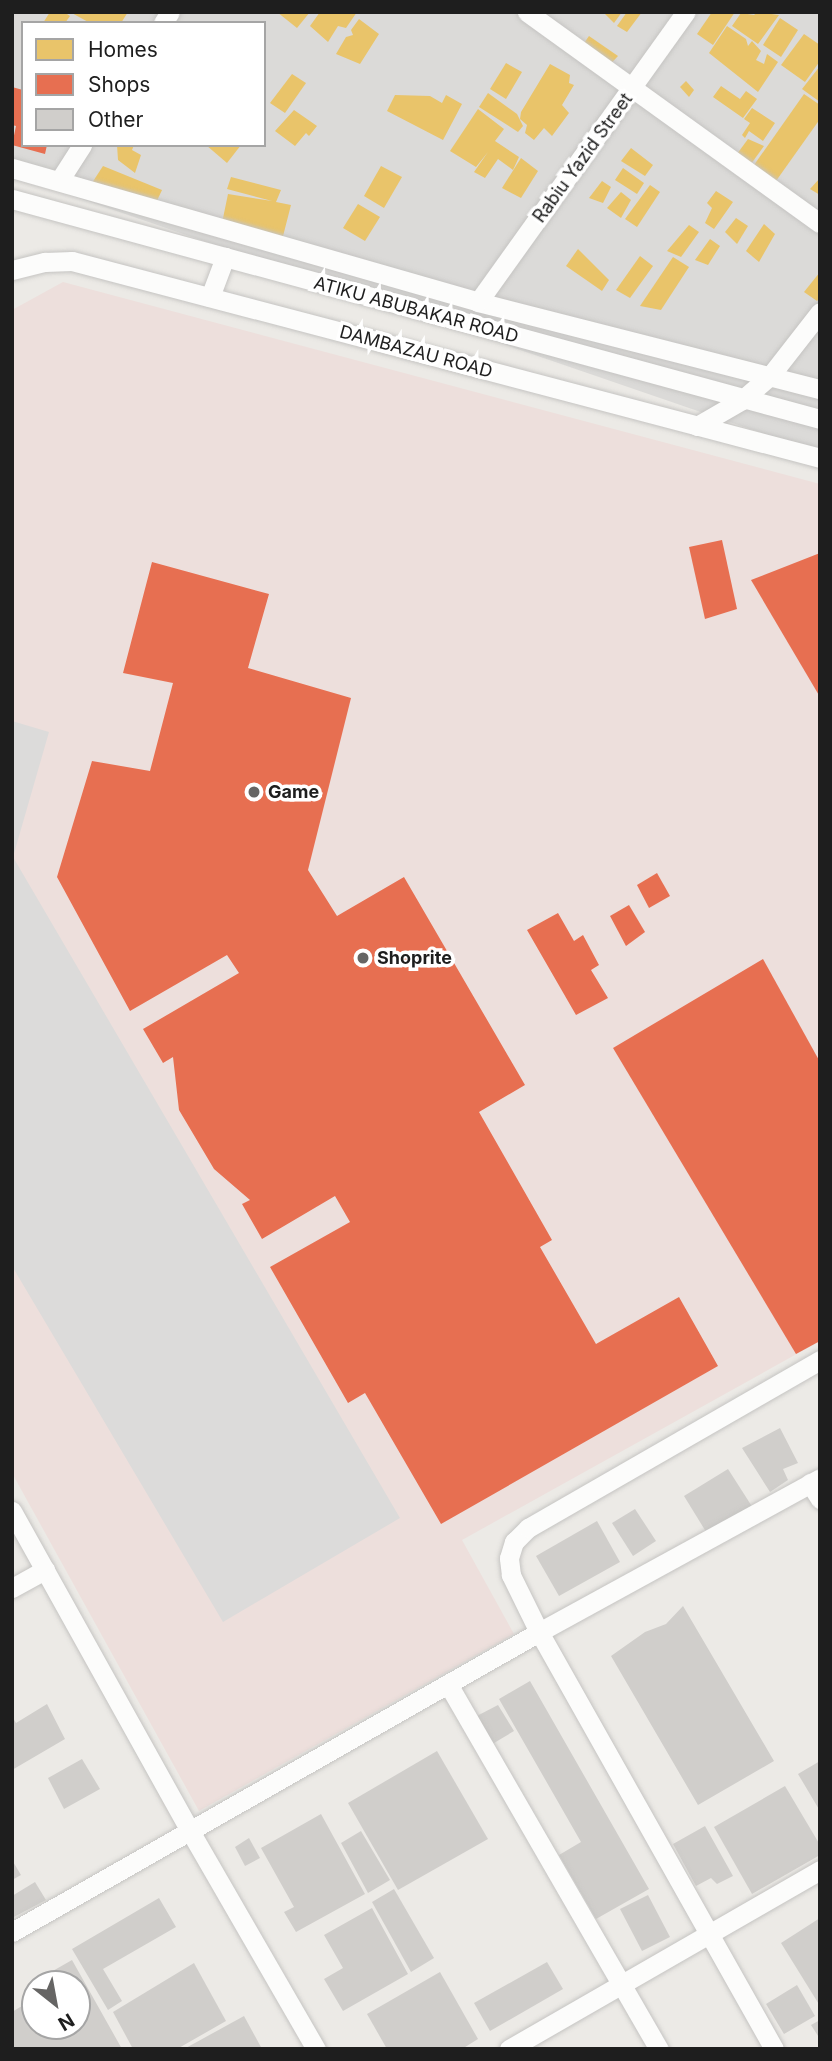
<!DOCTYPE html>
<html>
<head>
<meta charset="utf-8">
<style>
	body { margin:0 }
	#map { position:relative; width:832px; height:2061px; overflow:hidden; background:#eceae6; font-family:Inter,sans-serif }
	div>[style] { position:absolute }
	.residential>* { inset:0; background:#dbdad8 }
	.commercial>* { inset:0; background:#eddfdc }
	.parking>* { inset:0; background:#dcdbda }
	.homes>* { inset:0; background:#e9c46a }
	.shops>* { inset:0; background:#e76f51 }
	.building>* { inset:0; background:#d0cecb }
	.roads { filter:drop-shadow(0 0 2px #c5c4c2) drop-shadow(0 0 2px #c5c4c2) }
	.minor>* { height:19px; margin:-9.5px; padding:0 9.5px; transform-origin:9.5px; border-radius:9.5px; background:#fcfcfb }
	.dots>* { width:19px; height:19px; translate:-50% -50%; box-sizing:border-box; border:4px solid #fff; border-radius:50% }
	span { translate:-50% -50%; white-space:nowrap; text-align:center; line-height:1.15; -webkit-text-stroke:7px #fff; paint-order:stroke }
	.street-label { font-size:18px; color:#1e1e1e }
	.poi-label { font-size:18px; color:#1e1e1e; font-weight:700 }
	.left { translate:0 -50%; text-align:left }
	.frame { position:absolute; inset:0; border:14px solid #1e1e1e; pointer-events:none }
	.legend { position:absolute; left:21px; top:21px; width:245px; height:126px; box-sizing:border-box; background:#fff; border:2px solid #a5a5a5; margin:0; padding:9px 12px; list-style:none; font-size:21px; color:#1e1e1e }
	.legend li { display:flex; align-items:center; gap:14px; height:35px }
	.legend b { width:35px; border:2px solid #a5a5a5 }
	.north { position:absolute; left:21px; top:1970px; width:70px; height:70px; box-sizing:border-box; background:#fff; border:2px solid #a5a5a5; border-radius:50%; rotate:149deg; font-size:19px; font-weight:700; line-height:28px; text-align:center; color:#1e1e1e }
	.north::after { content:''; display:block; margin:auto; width:24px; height:32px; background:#666564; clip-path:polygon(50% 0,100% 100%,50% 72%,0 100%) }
</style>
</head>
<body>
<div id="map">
	<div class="residential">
		<div style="clip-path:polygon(evenodd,12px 12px,820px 12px,820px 453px,12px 175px,12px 12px,23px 23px,264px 23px,264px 145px,23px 145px,23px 23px)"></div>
	</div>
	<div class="commercial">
		<div style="clip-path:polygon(63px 282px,820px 484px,820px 1341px,462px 1540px,514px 1634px,199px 1811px,12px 1473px,12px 310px)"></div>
	</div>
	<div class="parking">
		<div style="clip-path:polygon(12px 721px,49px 732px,13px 857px,400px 1518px,223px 1622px,12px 1266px)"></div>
	</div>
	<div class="homes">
		<div style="clip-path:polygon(50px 12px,64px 12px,70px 16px,65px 23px,43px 23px)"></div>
		<div style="clip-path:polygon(70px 12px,128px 12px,121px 23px,90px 23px)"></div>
		<div style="clip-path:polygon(277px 12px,310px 12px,297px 28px)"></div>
		<div style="clip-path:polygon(320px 12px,357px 12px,346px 28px,338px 26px,328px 42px,310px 26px)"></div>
		<div style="clip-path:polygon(603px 12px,622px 12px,614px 23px)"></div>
		<div style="clip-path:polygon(627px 12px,642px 12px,627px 32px,617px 26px)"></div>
		<div style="clip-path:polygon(712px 12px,735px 12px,713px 45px,697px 34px)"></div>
		<div style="clip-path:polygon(757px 12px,779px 15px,758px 44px,732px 26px,741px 13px,754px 15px)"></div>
		<div style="clip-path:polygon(780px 18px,798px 30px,781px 57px,763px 45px)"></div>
		<div style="clip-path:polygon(359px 19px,379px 34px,360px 64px,336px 54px,346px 37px,353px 35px,351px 30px)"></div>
		<div style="clip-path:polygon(727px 26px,746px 39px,748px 46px,752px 41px,761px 51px,756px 60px,764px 64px,767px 54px,778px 62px,758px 92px,709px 53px)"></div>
		<div style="clip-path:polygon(804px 34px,820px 45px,820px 61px,805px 82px,781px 65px)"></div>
		<div style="clip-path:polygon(589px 36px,618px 56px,604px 71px,577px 53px)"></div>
		<div style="clip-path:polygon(506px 63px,522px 72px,506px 99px,490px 89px)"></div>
		<div style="clip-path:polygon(550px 64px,570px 75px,569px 83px,574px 85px,562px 105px,569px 113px,552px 136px,544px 128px,534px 140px,525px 133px,527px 125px,520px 119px,521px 112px)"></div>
		<div style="clip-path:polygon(820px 66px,820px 102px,802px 89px)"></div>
		<div style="clip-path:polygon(292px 74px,306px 83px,285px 113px,270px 103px)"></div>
		<div style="clip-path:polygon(686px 81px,694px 90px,689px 97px,680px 87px)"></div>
		<div style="clip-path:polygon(721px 86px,740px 99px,746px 91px,757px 99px,743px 118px,713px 97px)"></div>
		<div style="clip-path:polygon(488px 93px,517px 114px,523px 126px,518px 132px,479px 107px)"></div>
		<div style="clip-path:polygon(804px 94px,820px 105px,820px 119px,776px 181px,754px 165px)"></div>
		<div style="clip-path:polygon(395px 95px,430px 96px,442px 103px,446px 95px,462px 104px,443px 140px,387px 111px)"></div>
		<div style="clip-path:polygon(752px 108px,775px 123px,763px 141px,749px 131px,745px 138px,742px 135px,750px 123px,744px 119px)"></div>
		<div style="clip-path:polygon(478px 109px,504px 129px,495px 141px,519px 157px,513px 170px,498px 159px,485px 178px,474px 172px,488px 152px,476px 167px,450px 151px)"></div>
		<div style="clip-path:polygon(294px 110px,317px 126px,309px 136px,306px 133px,295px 146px,275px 131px)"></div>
		<div style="clip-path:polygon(748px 139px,764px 146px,751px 164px,737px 154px)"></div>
		<div style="clip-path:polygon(117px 145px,134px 145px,132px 150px,141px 155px,135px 173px,118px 160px)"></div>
		<div style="clip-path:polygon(206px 145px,241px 145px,227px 163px)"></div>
		<div style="clip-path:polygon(631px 148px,653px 165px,645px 176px,621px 161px)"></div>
		<div style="clip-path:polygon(521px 158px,538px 171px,521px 198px,502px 188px)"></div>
		<div style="clip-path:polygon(103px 166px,162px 190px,155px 205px,90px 186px)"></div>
		<div style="clip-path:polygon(381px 166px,402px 177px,384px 208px,364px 196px)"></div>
		<div style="clip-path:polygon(623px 168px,644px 183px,637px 194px,615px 180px)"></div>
		<div style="clip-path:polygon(231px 177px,281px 190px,276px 202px,291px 205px,282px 240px,222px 223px,228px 194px,272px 201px,227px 189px)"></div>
		<div style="clip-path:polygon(820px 178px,820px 195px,810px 189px)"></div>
		<div style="clip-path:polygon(602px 181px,611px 187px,603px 203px,589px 198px)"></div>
		<div style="clip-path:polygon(650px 185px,660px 192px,637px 227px,625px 219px)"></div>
		<div style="clip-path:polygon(716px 191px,733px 202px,714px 229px,705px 223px,712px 208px,707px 203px)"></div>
		<div style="clip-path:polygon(621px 192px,631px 200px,621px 218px,607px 208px)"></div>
		<div style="clip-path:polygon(358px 204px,380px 217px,365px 241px,343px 228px)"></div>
		<div style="clip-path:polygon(736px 218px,748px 226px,737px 244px,725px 232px)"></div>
		<div style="clip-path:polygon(764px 224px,775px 234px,759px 262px,746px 251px)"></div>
		<div style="clip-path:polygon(689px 225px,699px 232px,681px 257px,667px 251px)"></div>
		<div style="clip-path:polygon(710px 239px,720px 246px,708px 265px,695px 260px)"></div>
		<div style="clip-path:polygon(578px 249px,609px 280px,602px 291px,566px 266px)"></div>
		<div style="clip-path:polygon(640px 256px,653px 266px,630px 298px,616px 290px)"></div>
		<div style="clip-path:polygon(673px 257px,689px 267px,661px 310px,640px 306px)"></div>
		<div style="clip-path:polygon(820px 272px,820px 298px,817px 301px,804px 292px)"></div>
	</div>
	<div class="shops">
		<div style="clip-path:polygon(12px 87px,23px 90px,23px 145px,47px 145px,45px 154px,12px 145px,16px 126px,12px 125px)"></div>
		<div style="clip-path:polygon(722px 540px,737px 609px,705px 619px,689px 547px)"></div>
		<div style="clip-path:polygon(820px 553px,820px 697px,751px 580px)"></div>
		<div style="clip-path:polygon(152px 562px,269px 594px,248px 668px,351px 698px,308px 870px,337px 916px,404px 877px,525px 1085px,479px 1112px,552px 1240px,540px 1247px,596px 1344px,679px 1297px,718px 1366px,441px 1524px,365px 1393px,348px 1403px,270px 1267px,350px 1222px,335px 1196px,262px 1239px,242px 1204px,250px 1200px,214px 1169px,179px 1110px,173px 1057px,163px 1063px,143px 1029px,239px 973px,227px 955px,130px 1011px,57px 877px,92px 761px,150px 771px,173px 683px,123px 673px)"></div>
		<div style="clip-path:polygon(657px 873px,670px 896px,649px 908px,637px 885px)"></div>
		<div style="clip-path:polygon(629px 905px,645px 932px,626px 946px,610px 916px)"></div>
		<div style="clip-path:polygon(558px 913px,574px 941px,583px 935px,599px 965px,591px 970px,608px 998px,576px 1015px,527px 930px)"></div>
		<div style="clip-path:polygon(763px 959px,820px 1062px,820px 1341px,796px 1354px,613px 1048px)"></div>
	</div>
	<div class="building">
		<div style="clip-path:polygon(780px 1428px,798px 1463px,783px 1469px,788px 1480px,770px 1492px,742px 1448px)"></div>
		<div style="clip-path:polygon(728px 1469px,753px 1508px,708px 1535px,684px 1496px)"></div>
		<div style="clip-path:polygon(635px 1509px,656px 1541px,633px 1556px,612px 1523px)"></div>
		<div style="clip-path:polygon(597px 1521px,620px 1562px,559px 1596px,536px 1556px)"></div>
		<div style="clip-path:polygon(683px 1606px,774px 1761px,698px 1805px,611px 1656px,645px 1632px,666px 1624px)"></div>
		<div style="clip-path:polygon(530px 1681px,649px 1889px,596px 1919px,559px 1855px,581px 1842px,499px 1699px)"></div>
		<div style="clip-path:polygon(47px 1704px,65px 1739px,12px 1770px,12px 1716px,16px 1723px)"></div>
		<div style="clip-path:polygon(498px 1705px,514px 1731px,489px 1746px,473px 1718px)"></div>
		<div style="clip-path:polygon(437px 1751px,488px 1839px,398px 1890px,348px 1803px)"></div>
		<div style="clip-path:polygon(82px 1759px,100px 1789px,64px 1809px,48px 1778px)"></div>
		<div style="clip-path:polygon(820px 1761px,820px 1811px,798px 1774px)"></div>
		<div style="clip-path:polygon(785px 1786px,820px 1845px,820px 1855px,752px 1894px,714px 1827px)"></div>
		<div style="clip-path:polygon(321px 1814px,365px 1894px,296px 1932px,284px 1912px,294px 1907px,261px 1848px)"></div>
		<div style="clip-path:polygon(705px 1826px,733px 1876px,717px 1884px,711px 1878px,696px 1886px,673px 1844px)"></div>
		<div style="clip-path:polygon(361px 1831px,390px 1880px,368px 1893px,341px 1843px)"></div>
		<div style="clip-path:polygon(249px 1838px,260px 1858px,245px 1866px,235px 1847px)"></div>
		<div style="clip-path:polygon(12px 1860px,21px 1875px,12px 1880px)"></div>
		<div style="clip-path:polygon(35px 1882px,46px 1900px,12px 1918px,12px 1896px)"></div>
		<div style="clip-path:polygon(394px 1889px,434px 1958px,411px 1972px,372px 1902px)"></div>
		<div style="clip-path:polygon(648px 1895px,670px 1937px,642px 1951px,620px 1909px)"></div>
		<div style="clip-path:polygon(159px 1898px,176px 1927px,103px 1969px,122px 2001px,108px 2010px,72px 1949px)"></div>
		<div style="clip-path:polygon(372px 1908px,408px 1974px,343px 2011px,324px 1979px,343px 1968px,324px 1935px)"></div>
		<div style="clip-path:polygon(820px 1918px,820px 2006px,781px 1943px)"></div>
		<div style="clip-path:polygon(72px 1960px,122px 2049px,12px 2049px,12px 2012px,35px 1998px,35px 2026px,77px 2026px,77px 1984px,35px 1984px,35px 1992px,30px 1984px)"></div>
		<div style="clip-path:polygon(547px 1962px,563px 1989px,490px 2031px,474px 2003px)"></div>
		<div style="clip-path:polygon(194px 1963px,226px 2021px,177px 2049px,133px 2049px,113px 2012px)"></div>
		<div style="clip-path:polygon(440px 1972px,478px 2039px,462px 2049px,387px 2049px,367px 2014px)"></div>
		<div style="clip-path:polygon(797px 1985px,815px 2016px,784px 2034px,766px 2004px)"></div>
		<div style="clip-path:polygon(244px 2016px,262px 2049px,184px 2049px)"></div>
		<div style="clip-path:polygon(820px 2020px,820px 2039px,811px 2025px)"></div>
	</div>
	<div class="roads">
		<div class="minor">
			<div style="left:527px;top:12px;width:361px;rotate:35.8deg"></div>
			<div style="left:163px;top:23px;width:13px;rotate:-58deg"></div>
			<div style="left:12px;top:168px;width:485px;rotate:16deg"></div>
			<div style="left:478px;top:302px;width:353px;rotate:14.3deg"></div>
			<div style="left:59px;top:181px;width:43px;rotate:-57.4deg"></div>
			<div style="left:12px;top:199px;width:837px;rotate:15.23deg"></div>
			<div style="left:12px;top:270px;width:34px;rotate:-14deg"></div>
			<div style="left:45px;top:262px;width:27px;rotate:-2deg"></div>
			<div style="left:72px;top:261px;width:774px;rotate:14.75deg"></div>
			<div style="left:210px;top:297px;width:43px;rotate:-69.4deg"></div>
			<div style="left:478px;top:302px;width:357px;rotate:-54.4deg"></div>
			<div style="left:697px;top:426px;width:52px;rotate:-30deg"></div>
			<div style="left:742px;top:400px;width:37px;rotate:-41deg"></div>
			<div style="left:770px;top:376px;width:81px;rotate:-52deg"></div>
			<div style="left:810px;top:1483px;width:19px;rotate:58deg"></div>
			<div style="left:12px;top:1511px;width:366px;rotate:60.9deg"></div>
			<div style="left:190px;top:1831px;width:252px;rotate:60deg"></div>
			<div style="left:12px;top:1588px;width:38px;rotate:-29deg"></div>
			<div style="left:448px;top:1684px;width:422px;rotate:60deg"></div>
			<div style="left:12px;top:1932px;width:606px;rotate:-29.65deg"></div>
			<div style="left:539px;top:1632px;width:320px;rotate:-28.7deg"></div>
			<div style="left:509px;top:2049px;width:359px;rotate:-29.9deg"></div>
			<div style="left:774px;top:2049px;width:479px;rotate:-119.4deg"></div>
			<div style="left:539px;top:1632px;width:64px;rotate:-116.2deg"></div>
			<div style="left:511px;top:1575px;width:17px;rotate:-97deg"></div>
			<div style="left:509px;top:1558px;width:17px;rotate:-73deg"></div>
			<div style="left:514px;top:1542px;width:20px;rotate:-45deg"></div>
			<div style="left:528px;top:1528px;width:337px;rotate:-29.9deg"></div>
		</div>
	</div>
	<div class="dots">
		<div style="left:254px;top:792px;background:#666564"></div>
		<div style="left:363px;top:958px;background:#666564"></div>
	</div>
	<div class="street-label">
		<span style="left:583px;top:158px;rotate:-54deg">Rabiu Yazid Street</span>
		<span style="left:416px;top:310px;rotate:15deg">ATIKU ABUBAKAR ROAD</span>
		<span style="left:416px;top:352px;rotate:15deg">DAMBAZAU ROAD</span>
	</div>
	<div class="poi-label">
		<span class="left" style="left:268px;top:792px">Game</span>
		<span class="left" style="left:377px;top:958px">Shoprite</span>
	</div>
	<div class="frame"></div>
	<ul class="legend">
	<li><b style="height:19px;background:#e9c46a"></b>Homes</li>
	<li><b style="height:19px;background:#e76f51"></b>Shops</li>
	<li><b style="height:19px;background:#d0cecb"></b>Other</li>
	</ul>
	<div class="north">N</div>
</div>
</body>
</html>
